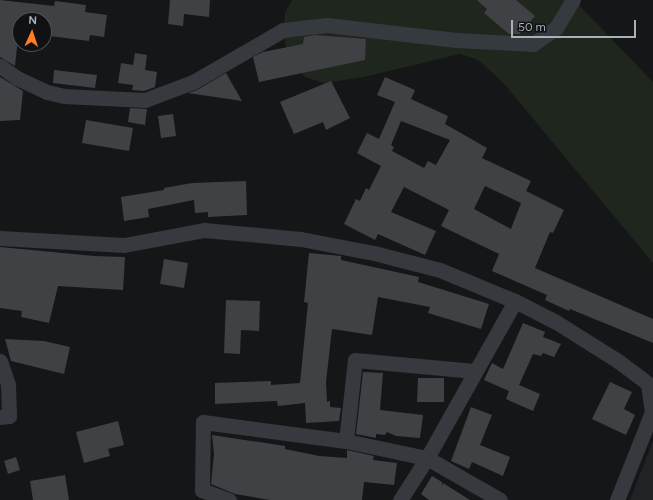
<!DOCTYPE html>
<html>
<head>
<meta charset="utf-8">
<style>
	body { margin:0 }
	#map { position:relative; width:653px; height:500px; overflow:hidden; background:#151618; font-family:Figtree,sans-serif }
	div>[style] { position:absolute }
	.built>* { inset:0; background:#212225 }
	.green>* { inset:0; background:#1e261d }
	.building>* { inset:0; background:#3f4145 }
	.minor>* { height:15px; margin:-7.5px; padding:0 7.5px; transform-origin:7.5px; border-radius:7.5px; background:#36393d }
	span { translate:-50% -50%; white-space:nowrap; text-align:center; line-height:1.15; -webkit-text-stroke:3px #101113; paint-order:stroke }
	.north { position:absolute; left:12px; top:12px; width:40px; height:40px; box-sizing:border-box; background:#101113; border:1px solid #4c5155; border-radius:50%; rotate:3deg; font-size:11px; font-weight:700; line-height:16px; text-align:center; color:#a6b1b9 }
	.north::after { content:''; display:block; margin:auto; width:14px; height:18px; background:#ff7b26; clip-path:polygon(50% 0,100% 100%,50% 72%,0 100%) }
	.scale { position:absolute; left:511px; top:20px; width:125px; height:18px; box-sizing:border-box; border:2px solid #a6b1b9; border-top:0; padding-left:5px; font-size:12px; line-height:14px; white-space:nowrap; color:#a6b1b9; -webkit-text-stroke:3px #101113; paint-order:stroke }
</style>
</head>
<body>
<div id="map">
	<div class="built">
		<div style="clip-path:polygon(653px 441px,653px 500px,630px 500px)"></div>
	</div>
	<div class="green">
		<div style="clip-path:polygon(292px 0,574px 0,653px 82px,653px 263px,506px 86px,483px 64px,476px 59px,460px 54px,364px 77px,324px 83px,305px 77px,287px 58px,284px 31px,285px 13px)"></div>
	</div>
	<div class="building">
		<div style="clip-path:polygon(0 0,54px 6px,55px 1px,86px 5px,85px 12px,107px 15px,104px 37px,90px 35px,89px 41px,50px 36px,51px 32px,44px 31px,44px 20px,20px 20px,15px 66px,0 57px)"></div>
		<div style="clip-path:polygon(170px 0,210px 0,209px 17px,184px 14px,183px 26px,168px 24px)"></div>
		<div style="clip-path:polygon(477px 0,516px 0,535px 16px,520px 34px,509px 34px,484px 13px,487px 9px)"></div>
		<div style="clip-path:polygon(315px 35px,366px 39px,365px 60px,259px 82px,253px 57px,263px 52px,303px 44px,304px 37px)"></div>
		<div style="clip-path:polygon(135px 53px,147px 55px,145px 70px,157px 72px,155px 87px,144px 91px,132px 90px,133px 85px,118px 83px,121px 63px,133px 65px)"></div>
		<div style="clip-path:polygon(54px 70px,97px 75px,95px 88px,53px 83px)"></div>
		<div style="clip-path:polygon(226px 73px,242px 101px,188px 93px,197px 90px)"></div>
		<div style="clip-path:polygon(0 77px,23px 91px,20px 120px,0 121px)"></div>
		<div style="clip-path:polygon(evenodd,385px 77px,415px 90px,411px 99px,448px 116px,445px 124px,487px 148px,482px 158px,531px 181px,526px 191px,564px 210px,553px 233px,550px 232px,535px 268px,653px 319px,653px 343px,570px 309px,569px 311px,545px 300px,547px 295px,492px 271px,499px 254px,441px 226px,449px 210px,404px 187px,391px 212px,436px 231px,425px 255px,378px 234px,375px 240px,344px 224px,356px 199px,360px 201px,366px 188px,369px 190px,381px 166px,357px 153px,367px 133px,379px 139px,395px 102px,377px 95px,385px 77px,401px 121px,450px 140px,436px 165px,428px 161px,424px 168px,392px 151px,394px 147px,391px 145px,401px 121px,385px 77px,485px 186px,521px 203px,511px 229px,474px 209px,485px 186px)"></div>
		<div style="clip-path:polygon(331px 81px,350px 118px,326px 130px,323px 122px,294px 134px,280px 102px)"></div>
		<div style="clip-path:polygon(130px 108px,147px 109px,145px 125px,128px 122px)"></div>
		<div style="clip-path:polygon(173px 114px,176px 136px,161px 138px,158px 116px)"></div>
		<div style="clip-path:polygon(86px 120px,133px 128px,129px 151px,82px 143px)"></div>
		<div style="clip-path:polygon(246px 181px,247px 215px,208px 217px,208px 212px,195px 213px,194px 200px,148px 209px,149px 217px,124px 221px,121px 197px,164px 190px,164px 188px,192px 183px)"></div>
		<div style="clip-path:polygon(0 247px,94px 256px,125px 257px,123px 290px,58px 286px,49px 323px,21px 317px,22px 311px,0 308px)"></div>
		<div style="clip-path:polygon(309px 253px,341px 256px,341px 260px,419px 277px,418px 282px,489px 304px,481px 329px,428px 313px,430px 307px,378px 297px,372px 335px,332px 329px,326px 382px,327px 402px,330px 401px,330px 407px,341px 408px,339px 421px,306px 423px,305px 403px,278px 406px,277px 401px,215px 404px,215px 383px,271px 381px,271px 385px,300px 383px,308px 303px,304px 302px)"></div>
		<div style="clip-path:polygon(164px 259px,188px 263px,184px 288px,160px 284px)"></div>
		<div style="clip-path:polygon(226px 300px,260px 301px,259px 331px,241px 330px,240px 354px,224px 353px)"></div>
		<div style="clip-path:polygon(523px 323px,545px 332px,543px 337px,561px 344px,554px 357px,543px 353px,541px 356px,533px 354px,519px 385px,540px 394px,533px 411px,506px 399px,509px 391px,484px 380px,492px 363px,503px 369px)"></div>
		<div style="clip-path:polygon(5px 339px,44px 341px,70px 347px,64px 374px,11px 361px)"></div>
		<div style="clip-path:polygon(363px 372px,383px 373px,380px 410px,423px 415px,420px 438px,396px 436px,387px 432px,385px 435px,376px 434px,376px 438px,356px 434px)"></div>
		<div style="clip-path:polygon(418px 378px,444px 378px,444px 402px,417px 402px)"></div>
		<div style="clip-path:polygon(610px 382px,632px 392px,624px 409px,635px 415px,626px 435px,592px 419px)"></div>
		<div style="clip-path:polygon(471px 407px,492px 415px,480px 445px,510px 457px,503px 476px,472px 462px,469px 469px,451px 461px)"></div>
		<div style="clip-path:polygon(118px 421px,124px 445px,108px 449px,110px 456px,84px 463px,76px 432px)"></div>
		<div style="clip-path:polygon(212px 435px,285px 446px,285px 449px,319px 456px,347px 458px,347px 450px,374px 456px,373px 460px,397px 463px,394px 485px,364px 482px,362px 500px,270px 500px,235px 494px,211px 484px,214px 454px)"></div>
		<div style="clip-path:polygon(16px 457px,20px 470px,8px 474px,4px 461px)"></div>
		<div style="clip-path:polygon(65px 475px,69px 500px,33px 500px,30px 481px)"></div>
		<div style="clip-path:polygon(432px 476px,442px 482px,442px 486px,443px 483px,470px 500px,429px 500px,421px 494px)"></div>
	</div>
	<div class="minor">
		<div style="left:0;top:66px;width:21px;rotate:35deg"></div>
		<div style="left:17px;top:78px;width:33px;rotate:25deg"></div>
		<div style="left:47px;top:92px;width:17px;rotate:13deg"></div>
		<div style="left:64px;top:96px;width:81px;rotate:2.8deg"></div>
		<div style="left:145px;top:100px;width:51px;rotate:-20.6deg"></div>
		<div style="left:193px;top:82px;width:104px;rotate:-30deg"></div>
		<div style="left:283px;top:30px;width:44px;rotate:-6.5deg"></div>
		<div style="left:327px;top:25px;width:130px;rotate:6.6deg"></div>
		<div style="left:456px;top:40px;width:77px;rotate:3deg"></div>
		<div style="left:533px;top:44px;width:28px;rotate:-35deg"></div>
		<div style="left:556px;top:28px;width:33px;rotate:-59deg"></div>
		<div style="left:0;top:238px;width:124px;rotate:3.2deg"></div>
		<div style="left:124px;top:245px;width:81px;rotate:-10.6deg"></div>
		<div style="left:204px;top:230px;width:97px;rotate:5.3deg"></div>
		<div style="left:301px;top:239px;width:74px;rotate:10.9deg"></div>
		<div style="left:374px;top:253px;width:68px;rotate:14.4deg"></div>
		<div style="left:440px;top:270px;width:81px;rotate:22.5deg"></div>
		<div style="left:515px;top:301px;width:46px;rotate:27.1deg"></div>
		<div style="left:556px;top:322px;width:73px;rotate:32.2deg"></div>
		<div style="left:618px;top:361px;width:38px;rotate:37deg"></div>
		<div style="left:648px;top:384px;width:28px;rotate:82deg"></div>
		<div style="left:652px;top:412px;width:95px;rotate:111.7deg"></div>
		<div style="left:0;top:361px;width:24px;rotate:71deg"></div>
		<div style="left:8px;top:384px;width:32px;rotate:88deg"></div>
		<div style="left:9px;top:416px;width:9px;rotate:174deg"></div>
		<div style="left:346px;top:441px;width:83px;rotate:11.9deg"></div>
		<div style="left:427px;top:458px;width:84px;rotate:29.9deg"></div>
		<div style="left:229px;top:500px;width:29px;rotate:-160deg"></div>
		<div style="left:202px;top:490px;width:68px;rotate:-89.2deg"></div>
		<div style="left:203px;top:422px;width:144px;rotate:7.6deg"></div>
		<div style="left:346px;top:441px;width:81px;rotate:-83.7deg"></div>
		<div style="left:355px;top:360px;width:120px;rotate:5.3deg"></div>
		<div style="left:400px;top:500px;width:50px;rotate:-57.3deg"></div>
		<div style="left:427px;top:458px;width:180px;rotate:-60.7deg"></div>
	</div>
	<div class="north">N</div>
	<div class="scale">50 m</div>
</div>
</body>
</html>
